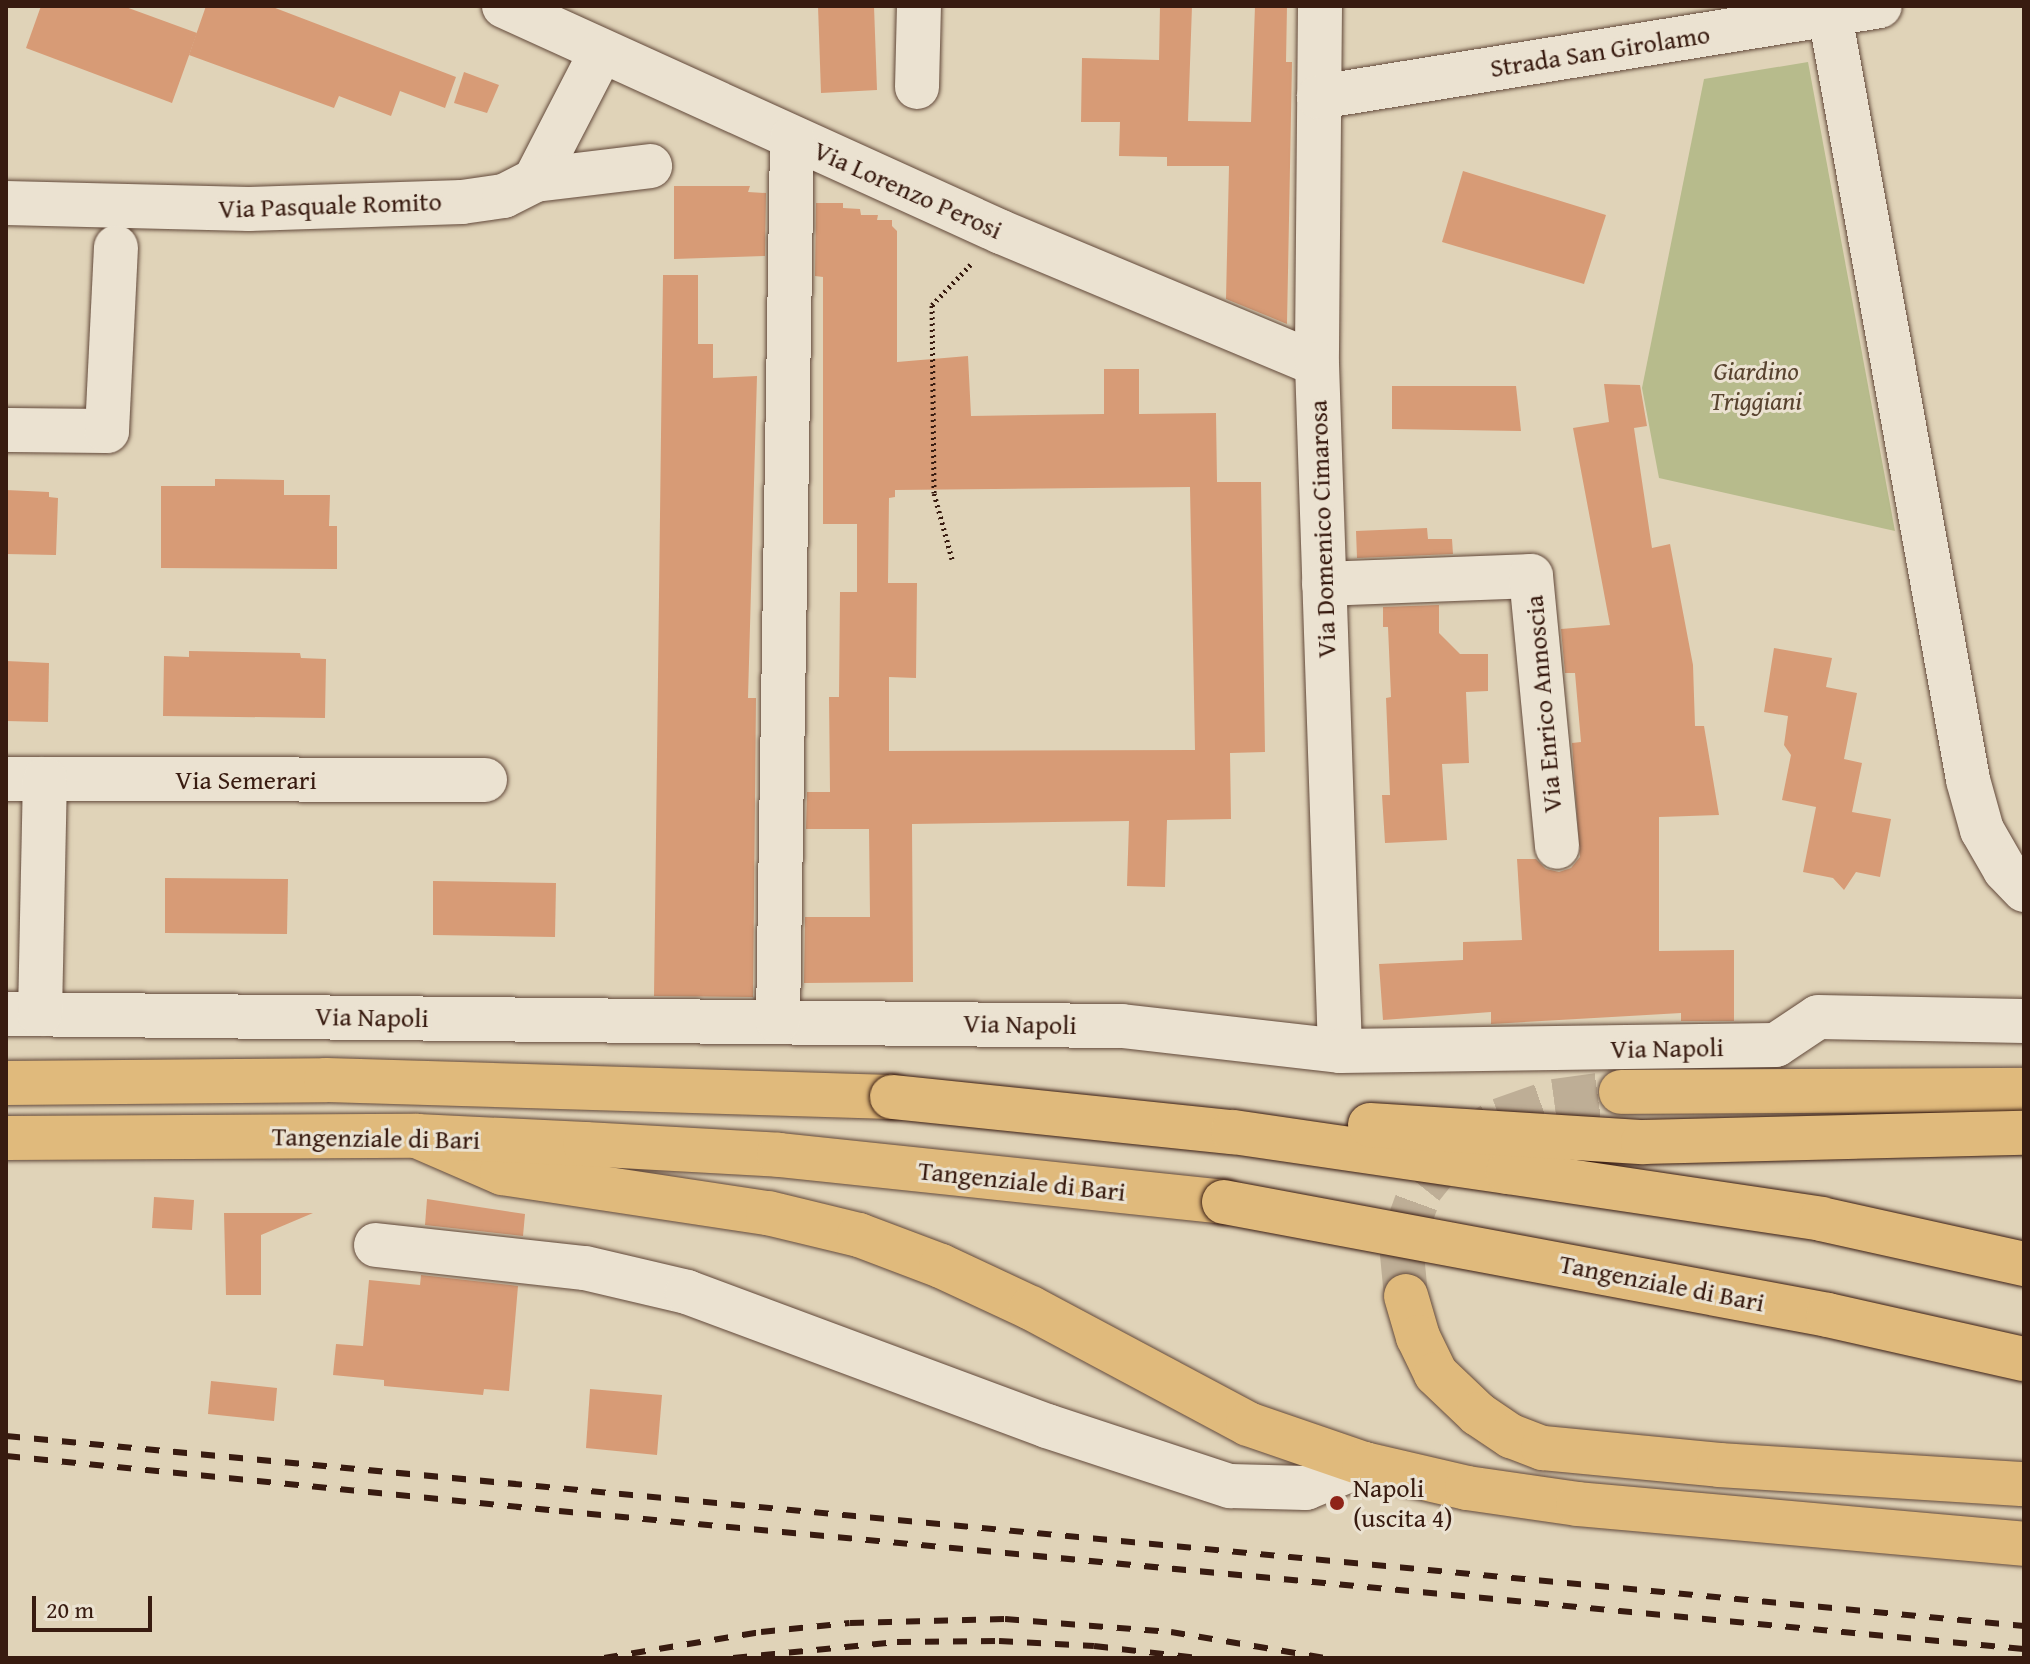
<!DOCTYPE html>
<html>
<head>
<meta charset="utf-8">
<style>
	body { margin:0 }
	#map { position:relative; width:2030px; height:1664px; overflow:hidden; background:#e0d3b8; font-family:"Gentium Book Plus",serif }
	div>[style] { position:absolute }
	.green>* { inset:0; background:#b7bb8c }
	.building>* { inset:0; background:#d79b76 }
	.highway-tunnel>* { height:44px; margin-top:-22px; transform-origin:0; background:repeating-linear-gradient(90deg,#beae96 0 44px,transparent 0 66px) }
	.path>* { height:5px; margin-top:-2.5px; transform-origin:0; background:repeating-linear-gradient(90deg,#381b10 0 2px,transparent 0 6px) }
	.roads { filter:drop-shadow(0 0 2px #62493a) drop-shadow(0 0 2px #62493a) }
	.minor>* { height:44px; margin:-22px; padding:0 22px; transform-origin:22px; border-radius:22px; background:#ebe2d1 }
	.highway>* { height:44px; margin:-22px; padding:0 22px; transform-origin:22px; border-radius:22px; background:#e0ba7c }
	.rail>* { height:6px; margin-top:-3px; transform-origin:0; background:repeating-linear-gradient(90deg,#381b10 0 14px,transparent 0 28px) }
	.bridges { filter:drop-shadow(0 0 2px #381b10) drop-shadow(0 0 2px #381b10) }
	.highway-bridge>* { height:44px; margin:-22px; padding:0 22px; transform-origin:22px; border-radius:22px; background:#e0ba7c }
	.dots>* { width:22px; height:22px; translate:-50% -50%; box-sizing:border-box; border:4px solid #ebe2d1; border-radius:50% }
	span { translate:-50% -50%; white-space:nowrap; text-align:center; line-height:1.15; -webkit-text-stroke:6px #ebe2d1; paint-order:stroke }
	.street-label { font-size:26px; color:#381b10 }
	.park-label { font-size:26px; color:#58432f; font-style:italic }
	.poi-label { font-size:26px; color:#381b10 }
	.left { translate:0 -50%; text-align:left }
	.frame { position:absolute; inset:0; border:8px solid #381b10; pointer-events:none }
	.scale { position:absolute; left:32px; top:1596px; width:120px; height:36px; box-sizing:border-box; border:4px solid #381b10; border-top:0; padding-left:10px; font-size:24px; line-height:28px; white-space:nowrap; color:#381b10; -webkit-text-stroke:6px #ebe2d1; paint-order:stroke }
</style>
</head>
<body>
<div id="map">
	<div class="green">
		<div style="clip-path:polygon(1808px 62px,1895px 531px,1659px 478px,1642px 388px,1704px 79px)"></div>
	</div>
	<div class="building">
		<div style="clip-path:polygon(41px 6px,123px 6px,197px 33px,172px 103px,26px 48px)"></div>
		<div style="clip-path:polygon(206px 6px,270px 6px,456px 77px,445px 108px,400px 91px,391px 116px,339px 96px,334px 108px,189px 55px)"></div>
		<div style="clip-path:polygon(818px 6px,874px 6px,877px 90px,821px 93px)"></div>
		<div style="clip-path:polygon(1160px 6px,1192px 6px,1188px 121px,1251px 122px,1255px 6px,1287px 6px,1286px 62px,1292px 62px,1287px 324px,1226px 299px,1229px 166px,1167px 166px,1167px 157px,1119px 156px,1120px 122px,1081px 122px,1082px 58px,1159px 60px)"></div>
		<div style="clip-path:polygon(464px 72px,499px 85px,487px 113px,454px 103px)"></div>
		<div style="clip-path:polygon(1463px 171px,1606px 215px,1584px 284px,1442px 242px)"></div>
		<div style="clip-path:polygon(674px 186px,750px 186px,748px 192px,766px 193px,765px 256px,674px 259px)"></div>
		<div style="clip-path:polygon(evenodd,816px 203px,843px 203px,843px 208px,860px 209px,861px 215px,878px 215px,877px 220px,892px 220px,892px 226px,897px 231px,897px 362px,968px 356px,971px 416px,1104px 414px,1104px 369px,1139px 369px,1139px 414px,1216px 413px,1217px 482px,1261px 482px,1265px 752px,1230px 753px,1231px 819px,1167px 820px,1165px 887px,1127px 886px,1129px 821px,912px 824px,913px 982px,804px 983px,805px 917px,870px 917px,869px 829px,806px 829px,807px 792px,830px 792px,829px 697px,839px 697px,840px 592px,857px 592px,857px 524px,823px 524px,823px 277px,815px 276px,816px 203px,1190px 487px,1195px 750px,889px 751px,889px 677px,916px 678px,917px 583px,888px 583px,889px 498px,895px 497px,895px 490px,1190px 487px)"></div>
		<div style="clip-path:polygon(663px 275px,698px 275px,698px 344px,713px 344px,713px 378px,757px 376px,748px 698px,756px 698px,753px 997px,654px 996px)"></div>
		<div style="clip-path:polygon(1604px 384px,1640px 385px,1647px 426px,1634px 428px,1652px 548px,1670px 544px,1693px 665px,1695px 726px,1704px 726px,1719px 815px,1659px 817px,1659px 951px,1734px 950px,1734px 1021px,1681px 1021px,1681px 1013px,1491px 1024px,1491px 1012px,1383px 1020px,1379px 964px,1463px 960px,1463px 942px,1522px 940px,1517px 859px,1536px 859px,1546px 869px,1559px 872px,1571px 868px,1580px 857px,1572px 743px,1581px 742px,1575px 673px,1565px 673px,1561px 629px,1610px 625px,1573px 428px,1609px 422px)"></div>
		<div style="clip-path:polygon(1392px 386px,1516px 386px,1521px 431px,1392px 429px)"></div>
		<div style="clip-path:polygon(215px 479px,284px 480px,284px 495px,330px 495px,329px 526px,337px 526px,337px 569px,161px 568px,161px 486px,215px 486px)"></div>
		<div style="clip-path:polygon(6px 490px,49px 492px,49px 497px,58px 498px,56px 555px,6px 554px)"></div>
		<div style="clip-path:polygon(1427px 528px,1428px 539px,1452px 539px,1453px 554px,1357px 558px,1356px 531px)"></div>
		<div style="clip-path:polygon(1439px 605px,1439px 633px,1460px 654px,1488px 654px,1488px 691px,1466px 692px,1469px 763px,1442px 764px,1447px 840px,1385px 843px,1382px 795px,1390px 795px,1386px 698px,1391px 697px,1388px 627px,1383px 627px,1383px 607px)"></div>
		<div style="clip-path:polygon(1774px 648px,1832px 658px,1826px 687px,1857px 693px,1844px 759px,1862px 763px,1852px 812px,1891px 819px,1880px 877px,1856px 872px,1844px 890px,1833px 878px,1803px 872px,1816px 807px,1782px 800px,1791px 755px,1784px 745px,1788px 716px,1764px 712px)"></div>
		<div style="clip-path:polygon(189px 651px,300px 653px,301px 658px,326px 659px,325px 718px,163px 716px,164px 656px,189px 657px)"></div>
		<div style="clip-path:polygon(6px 661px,49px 663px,48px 722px,6px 721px)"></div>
		<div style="clip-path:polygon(165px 878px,288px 879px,287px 934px,165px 933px)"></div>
		<div style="clip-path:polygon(433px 881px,556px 883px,555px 937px,433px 935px)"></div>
		<div style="clip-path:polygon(154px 1197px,194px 1200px,192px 1230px,152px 1228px)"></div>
		<div style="clip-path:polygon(427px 1199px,525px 1214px,523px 1236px,425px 1225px)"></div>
		<div style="clip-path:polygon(224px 1213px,313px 1213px,261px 1235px,261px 1295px,226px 1295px)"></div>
		<div style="clip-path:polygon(421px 1275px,518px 1286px,509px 1391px,484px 1389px,483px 1395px,384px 1386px,384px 1380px,333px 1375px,336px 1344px,363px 1346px,369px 1280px,420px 1285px)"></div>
		<div style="clip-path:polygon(211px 1381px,277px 1388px,274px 1421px,208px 1414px)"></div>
		<div style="clip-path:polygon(590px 1389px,662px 1395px,657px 1455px,586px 1448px)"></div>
	</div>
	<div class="highway-tunnel">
		<div style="left:1406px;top:1296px;width:52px;rotate:-95.5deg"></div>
		<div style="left:1401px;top:1244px;width:61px;rotate:-69.8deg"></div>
		<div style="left:1422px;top:1187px;width:51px;rotate:-51.3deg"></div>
		<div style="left:1454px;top:1147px;width:53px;rotate:-30.4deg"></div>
		<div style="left:1500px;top:1120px;width:57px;rotate:-19.4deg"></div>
		<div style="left:1554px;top:1101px;width:68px;rotate:-7.7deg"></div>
	</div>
	<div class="path">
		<div style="left:952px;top:559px;width:68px;rotate:-105.3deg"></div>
		<div style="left:934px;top:493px;width:188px;rotate:-90.6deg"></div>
		<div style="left:932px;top:305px;width:58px;rotate:-46.4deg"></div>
	</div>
	<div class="roads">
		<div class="minor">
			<div style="left:504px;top:6px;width:546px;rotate:24.45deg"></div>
			<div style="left:1001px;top:232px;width:342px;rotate:22.7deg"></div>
			<div style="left:1320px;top:6px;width:358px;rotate:90.5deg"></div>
			<div style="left:1317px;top:364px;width:687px;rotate:88.08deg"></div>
			<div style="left:1830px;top:15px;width:777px;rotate:79.77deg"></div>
			<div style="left:1968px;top:780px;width:52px;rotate:74.4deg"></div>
			<div style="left:1982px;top:830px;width:46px;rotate:60.1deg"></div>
			<div style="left:2005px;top:870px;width:28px;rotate:46deg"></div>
			<div style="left:917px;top:87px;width:81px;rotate:-88.6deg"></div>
			<div style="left:1319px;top:97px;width:568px;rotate:-9.21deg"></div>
			<div style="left:535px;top:180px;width:144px;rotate:-62.7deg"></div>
			<div style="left:6px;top:203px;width:243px;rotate:1.4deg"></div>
			<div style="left:249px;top:209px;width:213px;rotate:-1.9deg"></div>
			<div style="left:462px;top:202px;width:42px;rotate:-8.1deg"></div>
			<div style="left:504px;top:196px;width:35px;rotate:-27deg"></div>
			<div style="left:535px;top:180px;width:116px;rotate:-6.9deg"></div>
			<div style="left:6px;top:430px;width:101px;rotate:0.6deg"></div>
			<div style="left:107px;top:431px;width:184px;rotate:-87.2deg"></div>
			<div style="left:1324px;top:584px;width:207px;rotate:-2.2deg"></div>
			<div style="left:1531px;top:576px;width:272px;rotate:84.5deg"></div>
			<div style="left:6px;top:779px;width:479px;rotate:0.1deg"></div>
			<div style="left:6px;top:1014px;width:1116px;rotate:0.62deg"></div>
			<div style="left:1122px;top:1026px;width:219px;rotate:6.5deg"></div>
			<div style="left:1340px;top:1051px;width:436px;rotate:-0.8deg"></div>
			<div style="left:1776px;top:1045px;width:50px;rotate:-33.7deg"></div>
			<div style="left:1818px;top:1017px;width:206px;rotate:1.1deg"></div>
			<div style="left:40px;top:1014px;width:235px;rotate:-88.8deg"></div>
			<div style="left:778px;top:1021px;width:883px;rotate:-89.09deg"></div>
			<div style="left:376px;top:1245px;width:210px;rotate:6.3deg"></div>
			<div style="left:585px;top:1268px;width:105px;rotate:13.2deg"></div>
			<div style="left:687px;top:1292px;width:384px;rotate:20.4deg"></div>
			<div style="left:1047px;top:1426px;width:193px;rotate:18.2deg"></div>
			<div style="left:1230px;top:1486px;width:76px;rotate:1.5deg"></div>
			<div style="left:1306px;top:1488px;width:63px;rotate:-22.5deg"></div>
		</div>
		<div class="highway">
			<div style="left:6px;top:1083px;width:320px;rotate:-0.5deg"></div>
			<div style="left:326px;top:1080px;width:566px;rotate:1.72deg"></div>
			<div style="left:1621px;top:1092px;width:403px;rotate:-0.3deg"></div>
			<div style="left:417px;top:1136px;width:93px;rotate:23.5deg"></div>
			<div style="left:502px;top:1173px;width:269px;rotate:8.6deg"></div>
			<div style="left:768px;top:1213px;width:94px;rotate:13.6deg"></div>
			<div style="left:859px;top:1235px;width:88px;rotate:20.7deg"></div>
			<div style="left:941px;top:1266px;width:99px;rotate:25deg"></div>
			<div style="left:1031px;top:1308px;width:246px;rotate:28.1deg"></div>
			<div style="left:1248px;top:1424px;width:123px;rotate:19deg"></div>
			<div style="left:1364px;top:1464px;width:106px;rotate:13.1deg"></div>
			<div style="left:1467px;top:1488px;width:112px;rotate:8.2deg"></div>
			<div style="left:1578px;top:1504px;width:448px;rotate:5.1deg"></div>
			<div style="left:6px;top:1138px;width:411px;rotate:-0.3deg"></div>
			<div style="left:417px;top:1136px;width:168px;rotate:2.7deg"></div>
			<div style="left:585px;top:1144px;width:194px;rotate:3.2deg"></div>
			<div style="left:779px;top:1155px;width:447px;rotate:6deg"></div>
			<div style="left:1406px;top:1296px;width:43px;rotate:73.7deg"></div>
			<div style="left:1418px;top:1337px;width:41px;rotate:64.1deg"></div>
			<div style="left:1436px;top:1374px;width:58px;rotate:43.6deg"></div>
			<div style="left:1478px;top:1414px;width:40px;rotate:34deg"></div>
			<div style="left:1511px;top:1436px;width:34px;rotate:21deg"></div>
			<div style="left:1543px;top:1448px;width:177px;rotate:5.5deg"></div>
			<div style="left:1719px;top:1465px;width:306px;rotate:3.6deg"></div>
		</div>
	</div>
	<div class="rail">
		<div style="left:6px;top:1436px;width:2027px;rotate:5.38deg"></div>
		<div style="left:6px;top:1456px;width:556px;rotate:5.68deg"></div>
		<div style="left:559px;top:1511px;width:1471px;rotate:5.38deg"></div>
		<div style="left:604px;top:1658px;width:159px;rotate:-9.4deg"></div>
		<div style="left:761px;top:1632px;width:89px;rotate:-5.8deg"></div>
		<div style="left:850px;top:1623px;width:155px;rotate:-1.5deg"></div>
		<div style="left:1005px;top:1619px;width:167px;rotate:4.5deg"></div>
		<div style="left:1171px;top:1632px;width:156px;rotate:9.6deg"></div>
		<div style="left:733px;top:1658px;width:165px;rotate:-5.6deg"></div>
		<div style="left:897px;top:1642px;width:102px;rotate:-0.6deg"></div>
		<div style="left:999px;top:1641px;width:95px;rotate:3deg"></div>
		<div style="left:1094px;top:1646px;width:107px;rotate:6.5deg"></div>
	</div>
	<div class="bridges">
		<div class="highway-bridge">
			<div style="left:892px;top:1097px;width:343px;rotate:5.9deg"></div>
			<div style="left:1233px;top:1132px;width:278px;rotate:8.3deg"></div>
			<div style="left:1508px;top:1172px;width:317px;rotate:8.5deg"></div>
			<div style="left:1821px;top:1219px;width:208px;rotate:12.5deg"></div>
			<div style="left:1370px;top:1125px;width:274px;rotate:3.6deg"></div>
			<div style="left:1643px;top:1142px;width:381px;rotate:-1.4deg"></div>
			<div style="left:1224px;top:1202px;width:614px;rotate:10.6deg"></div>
			<div style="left:1828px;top:1315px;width:201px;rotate:12.7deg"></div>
		</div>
	</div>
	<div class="dots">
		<div style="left:1337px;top:1503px;background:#8f2418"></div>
	</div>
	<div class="street-label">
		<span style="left:1600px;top:51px;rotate:-9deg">Strada San Girolamo</span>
		<span style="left:908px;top:190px;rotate:24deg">Via Lorenzo Perosi</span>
		<span style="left:330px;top:205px;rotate:-2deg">Via Pasquale Romito</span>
		<span style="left:1322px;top:529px;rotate:-92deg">Via Domenico Cimarosa</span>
		<span style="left:1543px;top:704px;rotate:-95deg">Via Enrico Annoscia</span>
		<span style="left:246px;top:780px">Via Semerari</span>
		<span style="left:372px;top:1017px;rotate:1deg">Via Napoli</span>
		<span style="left:1020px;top:1024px;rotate:1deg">Via Napoli</span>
		<span style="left:1667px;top:1048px;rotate:-1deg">Via Napoli</span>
		<span style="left:376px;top:1138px;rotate:1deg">Tangenziale di Bari</span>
		<span style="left:1022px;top:1181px;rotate:6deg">Tangenziale di Bari</span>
		<span style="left:1662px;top:1283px;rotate:11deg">Tangenziale di Bari</span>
	</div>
	<div class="park-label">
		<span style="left:1756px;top:386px">Giardino<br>Triggiani</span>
	</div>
	<div class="poi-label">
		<span class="left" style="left:1353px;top:1503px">Napoli<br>(uscita 4)</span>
	</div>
	<div class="frame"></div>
	<div class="scale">20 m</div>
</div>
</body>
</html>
